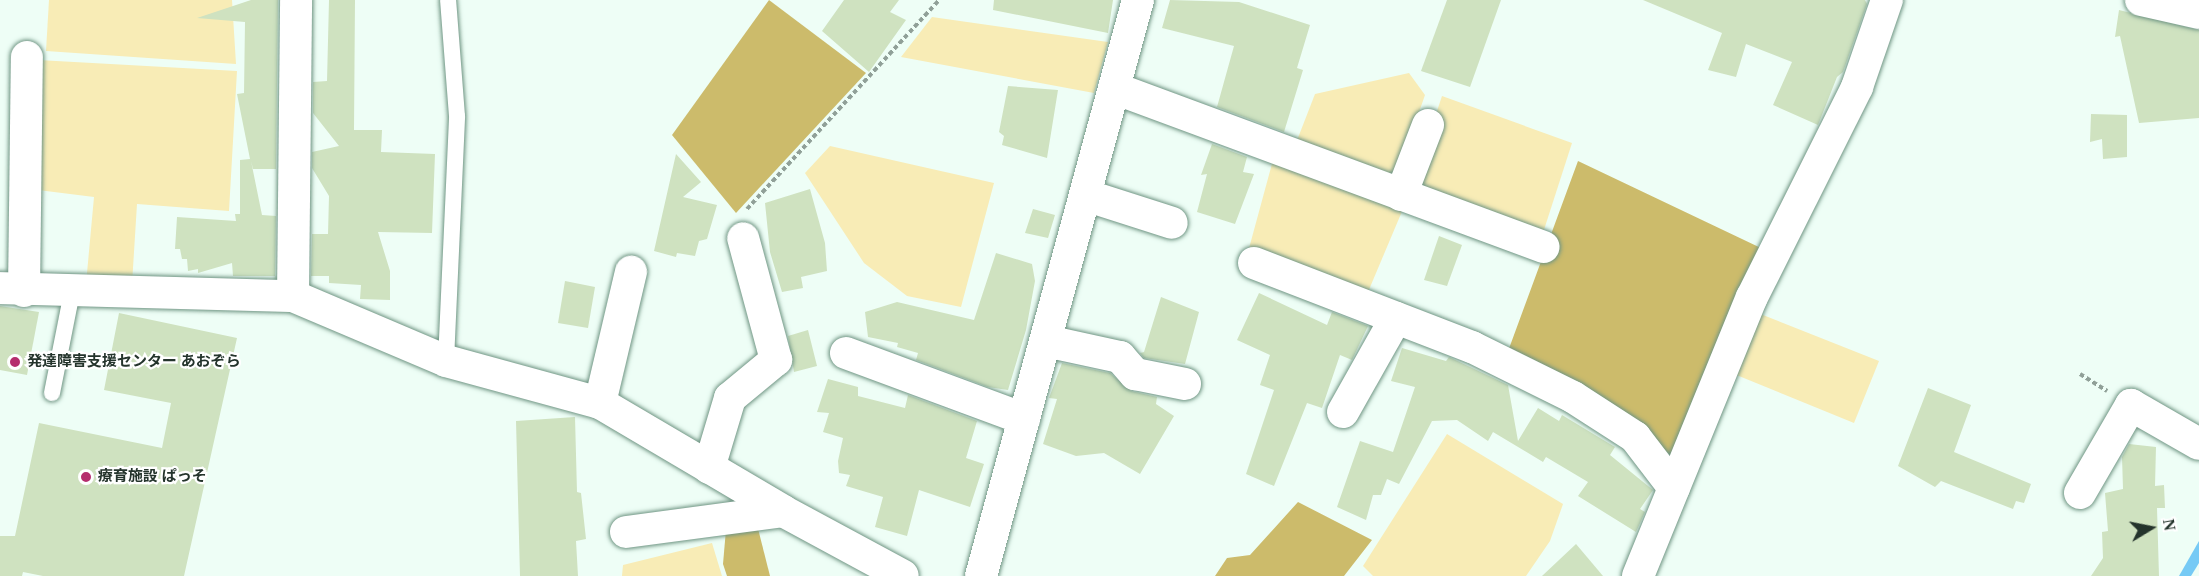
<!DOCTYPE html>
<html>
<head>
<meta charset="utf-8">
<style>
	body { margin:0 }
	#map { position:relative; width:2199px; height:576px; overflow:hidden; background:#eefef6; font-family:"Times New Roman","Noto Sans JP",serif }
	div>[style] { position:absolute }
	.green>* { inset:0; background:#f8ecb6 }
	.forest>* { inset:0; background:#ccbb6b }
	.water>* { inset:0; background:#76caf5 }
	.building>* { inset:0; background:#cfe2c0 }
	.path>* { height:4px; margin-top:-2px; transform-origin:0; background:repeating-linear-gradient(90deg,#90a098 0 4.5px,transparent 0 7.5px) }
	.roads { filter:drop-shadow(0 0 2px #6f9583) drop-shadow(0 0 2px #6f9583) }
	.lane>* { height:16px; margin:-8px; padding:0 8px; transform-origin:8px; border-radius:8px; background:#fff }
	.street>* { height:32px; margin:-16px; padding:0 16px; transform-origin:16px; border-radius:16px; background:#fff }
	.dots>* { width:16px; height:16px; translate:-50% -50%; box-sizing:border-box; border:3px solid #fff; border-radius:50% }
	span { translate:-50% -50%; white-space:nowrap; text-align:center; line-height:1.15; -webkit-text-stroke:4.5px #fff; paint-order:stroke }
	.poi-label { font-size:15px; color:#24342c; font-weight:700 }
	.left { translate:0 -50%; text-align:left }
	.north { position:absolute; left:2121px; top:498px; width:60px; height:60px; -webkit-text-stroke:4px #fff; paint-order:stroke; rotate:80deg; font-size:16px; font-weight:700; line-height:24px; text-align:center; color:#24342c }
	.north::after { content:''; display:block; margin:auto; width:21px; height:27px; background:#24342c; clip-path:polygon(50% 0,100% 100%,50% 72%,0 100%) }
</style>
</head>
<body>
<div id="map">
	<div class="green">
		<div style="clip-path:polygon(49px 0,232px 0,236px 64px,46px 51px)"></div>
		<div style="clip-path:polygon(932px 17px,1108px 42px,1094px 93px,901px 57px)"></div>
		<div style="clip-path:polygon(38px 60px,237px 71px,229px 211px,137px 204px,132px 284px,86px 284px,94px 197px,38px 190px)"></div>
		<div style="clip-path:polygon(1409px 73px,1425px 95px,1395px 181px,1296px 143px,1315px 94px)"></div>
		<div style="clip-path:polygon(1442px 96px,1572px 143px,1542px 236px,1411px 189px)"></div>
		<div style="clip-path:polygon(830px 146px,994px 183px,961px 307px,907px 296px,864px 263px,805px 173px)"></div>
		<div style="clip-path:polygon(1273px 160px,1403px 209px,1368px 292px,1248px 252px)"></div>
		<div style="clip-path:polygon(1758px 313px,1879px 361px,1854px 423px,1734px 374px)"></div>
		<div style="clip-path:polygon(1447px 434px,1563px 504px,1550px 541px,1526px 576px,1373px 576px,1363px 566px)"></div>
		<div style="clip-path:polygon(712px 543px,722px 576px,622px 576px,623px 565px)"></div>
	</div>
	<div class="forest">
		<div style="clip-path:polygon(769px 0,866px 73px,736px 213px,672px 135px)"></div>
		<div style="clip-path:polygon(1578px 161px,1763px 249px,1676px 460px,1637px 426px,1507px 354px)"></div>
		<div style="clip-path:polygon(1298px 502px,1372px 540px,1344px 576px,1215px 576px,1227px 558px,1250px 555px)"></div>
		<div style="clip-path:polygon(753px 509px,770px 576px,727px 576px,723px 564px,727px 518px)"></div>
	</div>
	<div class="water">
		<div style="clip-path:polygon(2199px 541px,2199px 563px,2191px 576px,2179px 576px)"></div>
	</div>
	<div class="building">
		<div style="clip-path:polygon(251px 0,278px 0,276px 169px,253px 169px,251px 161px,262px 215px,276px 216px,275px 276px,233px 276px,232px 263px,198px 273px,198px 269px,188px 271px,187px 259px,182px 259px,180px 249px,175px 249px,177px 217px,236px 221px,235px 214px,240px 214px,240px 160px,250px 159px,237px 94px,244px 93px,245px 22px,197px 18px)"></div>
		<div style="clip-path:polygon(329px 0,355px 0,354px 130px,382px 130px,381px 152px,435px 154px,432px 233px,378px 232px,390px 271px,390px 300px,360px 299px,361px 285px,329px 283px,329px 276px,311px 276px,312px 234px,328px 234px,329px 196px,312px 168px,312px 152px,339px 146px,313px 113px,313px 82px,327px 81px)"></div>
		<div style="clip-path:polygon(844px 0,899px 0,890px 12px,906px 20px,869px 72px,822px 31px)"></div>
		<div style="clip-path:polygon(994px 0,1113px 0,1108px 33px,993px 10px)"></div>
		<div style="clip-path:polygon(1170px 0,1239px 2px,1310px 25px,1297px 68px,1303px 70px,1284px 132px,1217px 107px,1234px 46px,1162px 28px)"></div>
		<div style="clip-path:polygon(1447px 0,1501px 0,1470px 87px,1421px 71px)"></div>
		<div style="clip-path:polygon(1643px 0,1865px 0,1867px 4px,1843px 72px,1837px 77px,1818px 125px,1773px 105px,1792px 62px,1746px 44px,1736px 77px,1708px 70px,1722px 33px)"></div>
		<div style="clip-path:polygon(2119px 10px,2199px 30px,2199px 118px,2139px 123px,2120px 36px,2115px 37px)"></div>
		<div style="clip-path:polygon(1008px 86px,1058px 90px,1047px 158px,1002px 145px,1004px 136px,999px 132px)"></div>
		<div style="clip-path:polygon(2091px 114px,2127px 115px,2127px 157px,2103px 159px,2102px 139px,2090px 142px)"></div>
		<div style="clip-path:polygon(1212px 144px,1247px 157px,1243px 172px,1254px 174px,1235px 224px,1197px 212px,1207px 174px,1201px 175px)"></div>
		<div style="clip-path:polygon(676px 154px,701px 182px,683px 197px,717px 205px,707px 239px,699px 241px,695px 256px,677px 253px,676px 257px,654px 251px)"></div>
		<div style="clip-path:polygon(810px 189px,825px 243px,827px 271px,801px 277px,803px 288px,782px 292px,770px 252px,765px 203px)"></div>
		<div style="clip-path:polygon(1033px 209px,1055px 215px,1048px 238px,1025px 233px)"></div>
		<div style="clip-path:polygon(1439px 236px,1462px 245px,1447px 286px,1424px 280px)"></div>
		<div style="clip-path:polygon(996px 253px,1032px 264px,1035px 281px,1026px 330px,1008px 390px,988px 387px,916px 360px,918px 353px,897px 347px,898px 343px,868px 337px,865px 312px,897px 302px,974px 320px)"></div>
		<div style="clip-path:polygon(565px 281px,595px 287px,588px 328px,558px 323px)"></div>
		<div style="clip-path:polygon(1259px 293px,1327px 325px,1332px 312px,1368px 326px,1352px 360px,1340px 355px,1322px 408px,1307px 403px,1274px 486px,1246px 474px,1274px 390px,1260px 385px,1270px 355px,1237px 340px)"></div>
		<div style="clip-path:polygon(1161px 297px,1199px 312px,1185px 364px,1144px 358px,1140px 353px,1144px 352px)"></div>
		<div style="clip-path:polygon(0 306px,39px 312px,27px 375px,0 370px)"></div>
		<div style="clip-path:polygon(119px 313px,237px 338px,184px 576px,43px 576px,23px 572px,22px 576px,0 576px,0 536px,15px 536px,39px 423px,162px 448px,171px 403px,104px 390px)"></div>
		<div style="clip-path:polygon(808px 330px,817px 366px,794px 372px,788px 336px)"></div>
		<div style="clip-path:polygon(1402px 348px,1446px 361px,1449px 357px,1508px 385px,1518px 441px,1538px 408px,1559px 421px,1562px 415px,1615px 447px,1610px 455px,1653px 490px,1640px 509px,1645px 512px,1636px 532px,1578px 496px,1588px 482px,1546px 457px,1543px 462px,1493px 432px,1488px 441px,1457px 420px,1432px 421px,1399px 484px,1387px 479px,1381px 495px,1373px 495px,1366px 520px,1337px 507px,1360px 441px,1393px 452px,1415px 387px,1391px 381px)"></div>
		<div style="clip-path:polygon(1062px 363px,1110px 373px,1131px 391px,1157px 397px,1156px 404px,1174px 416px,1140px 474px,1104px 453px,1076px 456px,1043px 444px,1057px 399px,1049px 398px)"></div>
		<div style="clip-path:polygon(828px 379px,858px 387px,858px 396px,905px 408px,908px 395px,977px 421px,966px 458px,984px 464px,970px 507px,919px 490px,907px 536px,875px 527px,883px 497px,846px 486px,850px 475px,839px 473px,838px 461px,843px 438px,823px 432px,829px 413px,817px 412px)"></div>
		<div style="clip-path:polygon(1928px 388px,1971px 405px,1954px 452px,2031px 484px,2024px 503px,2016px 501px,2013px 509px,1941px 481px,1935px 487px,1898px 466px)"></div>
		<div style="clip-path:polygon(575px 417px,577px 492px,581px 493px,586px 539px,576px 541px,578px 576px,520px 576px,516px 421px)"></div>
		<div style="clip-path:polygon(2129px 444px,2156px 447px,2155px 486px,2164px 485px,2165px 508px,2157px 508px,2159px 576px,2091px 576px,2103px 558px,2102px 532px,2108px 531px,2105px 493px,2123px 489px,2122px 457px)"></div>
		<div style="clip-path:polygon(1576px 544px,1603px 576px,1542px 576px)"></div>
	</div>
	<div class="path">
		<div style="left:747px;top:209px;width:284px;rotate:-47.4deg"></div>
		<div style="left:2080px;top:374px;width:32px;rotate:32deg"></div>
	</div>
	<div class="roads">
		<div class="lane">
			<div style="left:446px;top:361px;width:245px;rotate:-87.4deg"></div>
			<div style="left:457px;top:116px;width:116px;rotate:-94.4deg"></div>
			<div style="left:52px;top:393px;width:103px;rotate:-78.8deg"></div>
		</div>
		<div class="street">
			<div style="left:2141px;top:0;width:59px;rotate:12.6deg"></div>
			<div style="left:1114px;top:88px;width:458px;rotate:20.3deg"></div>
			<div style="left:1085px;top:195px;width:91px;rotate:17.8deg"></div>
			<div style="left:1401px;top:195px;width:75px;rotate:-68.9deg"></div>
			<div style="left:1254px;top:263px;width:234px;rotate:21.1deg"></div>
			<div style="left:1472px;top:347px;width:113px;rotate:26.3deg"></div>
			<div style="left:1573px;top:397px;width:74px;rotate:32.8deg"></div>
			<div style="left:1635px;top:437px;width:64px;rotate:52.6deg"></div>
			<div style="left:0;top:288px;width:293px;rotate:1.6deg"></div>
			<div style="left:293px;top:296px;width:166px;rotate:23deg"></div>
			<div style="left:446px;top:361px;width:160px;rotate:15.3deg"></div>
			<div style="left:600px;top:403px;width:212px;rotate:30.5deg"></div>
			<div style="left:783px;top:511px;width:136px;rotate:28.4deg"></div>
			<div style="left:24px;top:291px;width:234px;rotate:-89.3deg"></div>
			<div style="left:293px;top:296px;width:296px;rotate:-89.4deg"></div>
			<div style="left:1046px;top:341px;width:76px;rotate:12.2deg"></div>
			<div style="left:1120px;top:357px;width:23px;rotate:49deg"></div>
			<div style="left:1135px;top:374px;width:51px;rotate:11.3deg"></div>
			<div style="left:846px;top:353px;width:190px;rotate:20.3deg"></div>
			<div style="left:600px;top:403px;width:135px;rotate:-76.7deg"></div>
			<div style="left:1343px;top:412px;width:108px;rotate:-60.6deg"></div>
			<div style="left:709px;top:468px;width:73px;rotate:-73.3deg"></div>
			<div style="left:730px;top:398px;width:60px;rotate:-39.6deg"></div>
			<div style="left:776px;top:360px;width:126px;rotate:-105.1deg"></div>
			<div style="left:2080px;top:493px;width:102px;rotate:-59.9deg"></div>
			<div style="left:2131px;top:405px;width:78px;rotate:29.8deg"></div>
			<div style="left:626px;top:532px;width:158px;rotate:-7.6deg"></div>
			<div style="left:981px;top:576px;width:597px;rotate:-74.75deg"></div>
			<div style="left:1638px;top:576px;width:301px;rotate:-67.8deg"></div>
			<div style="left:1752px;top:297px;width:235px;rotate:-63.4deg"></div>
			<div style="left:1857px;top:87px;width:92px;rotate:-71deg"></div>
		</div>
	</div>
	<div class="dots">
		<div style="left:15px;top:362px;background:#b52d6d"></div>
		<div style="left:86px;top:477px;background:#b52d6d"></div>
	</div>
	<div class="poi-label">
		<span class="left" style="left:27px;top:362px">発達障害支援センター あおぞら</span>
		<span class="left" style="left:98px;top:477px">療育施設 ぱっそ</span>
	</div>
	<div class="north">N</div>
</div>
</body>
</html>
